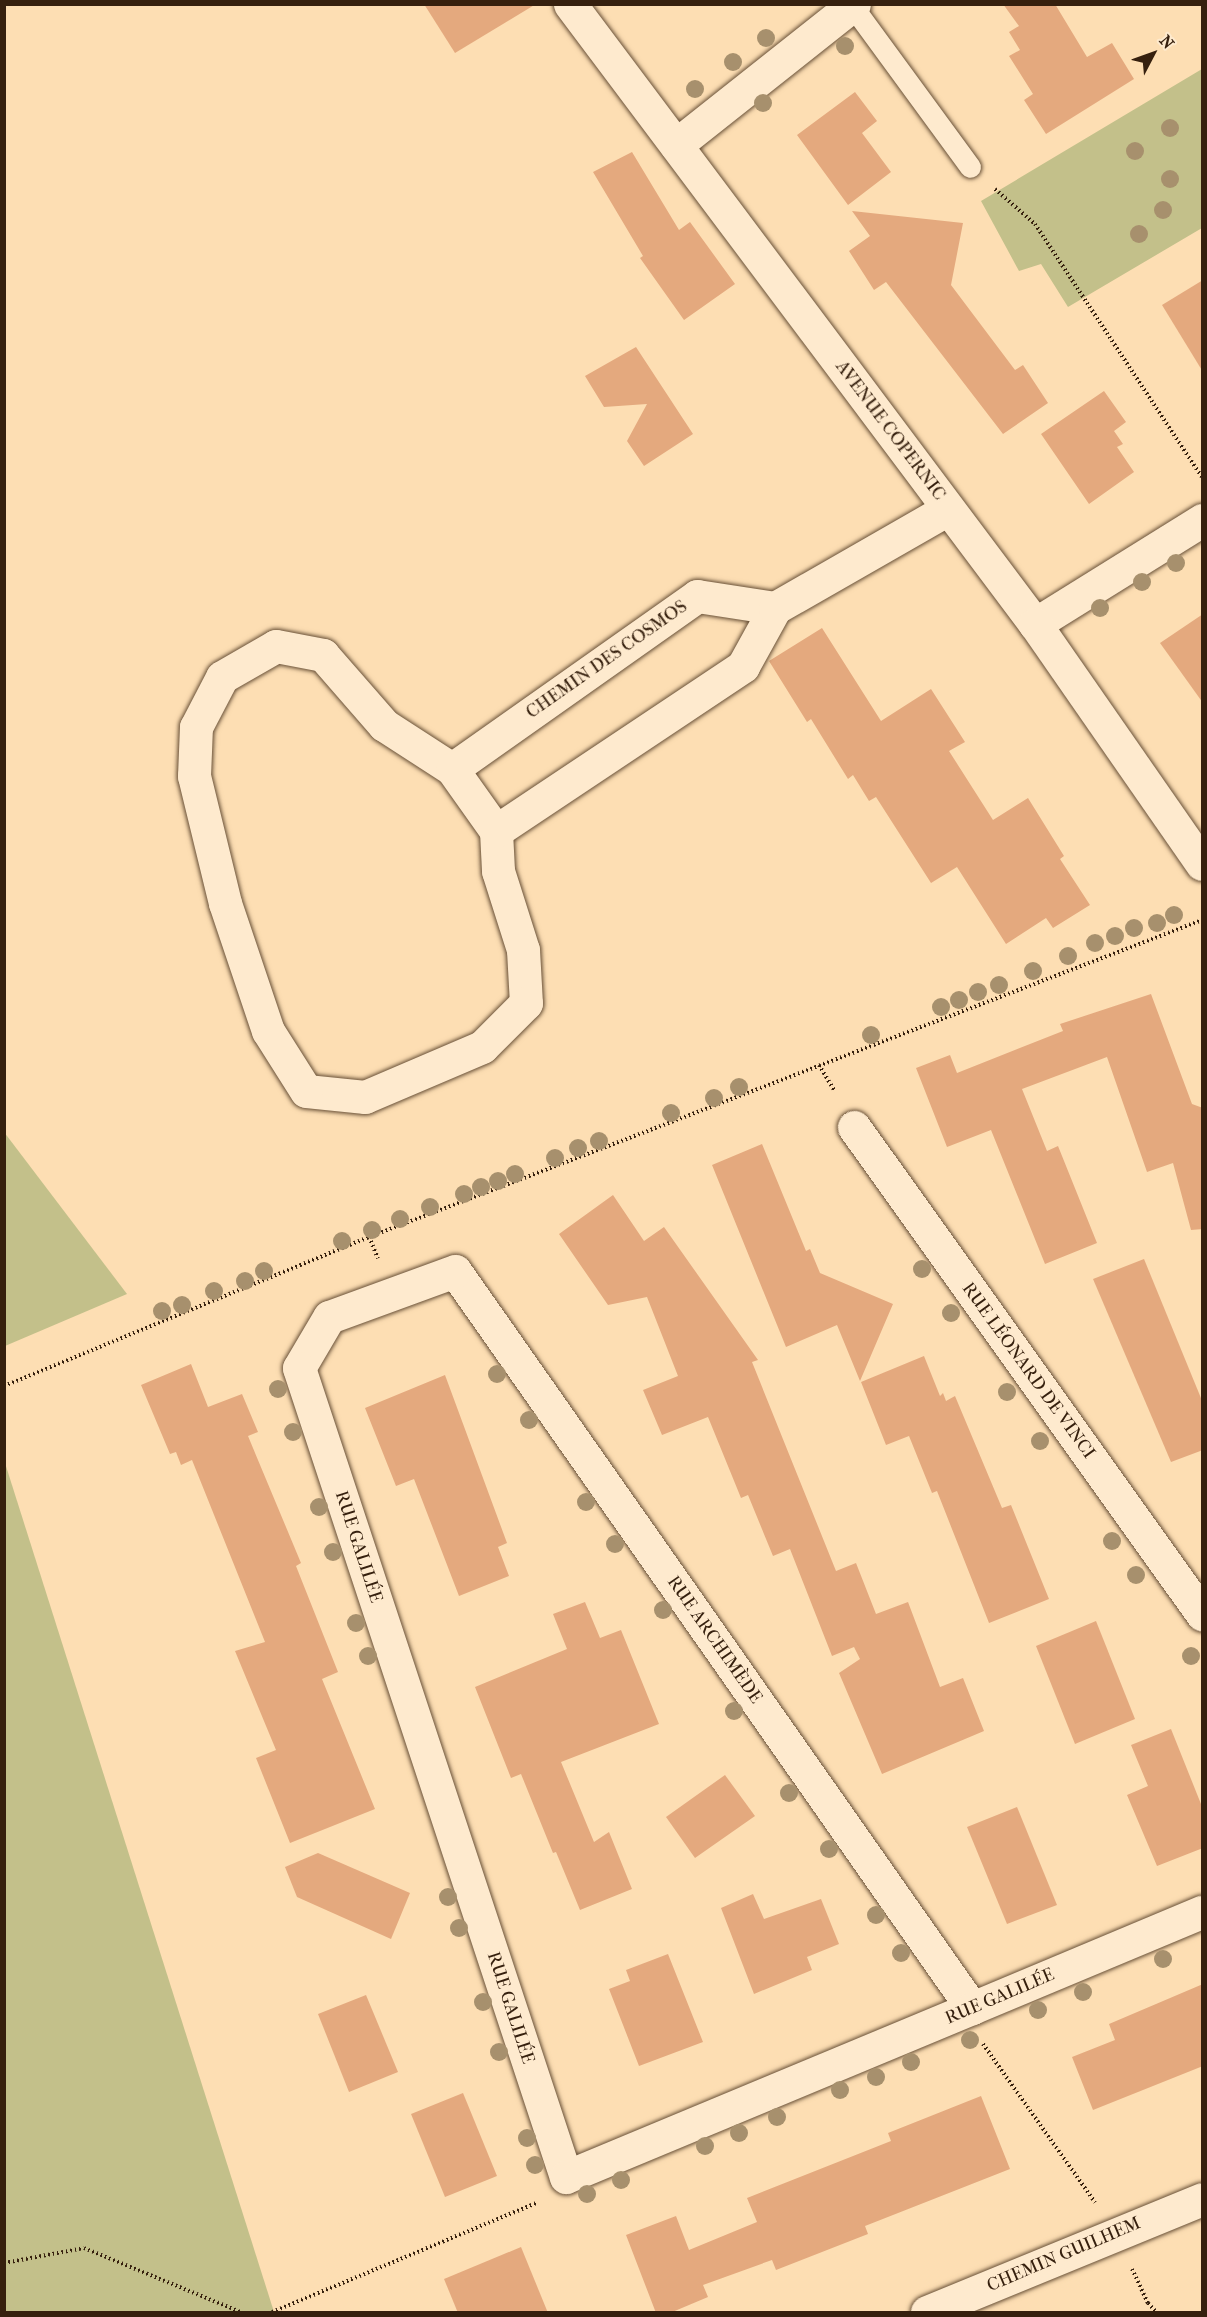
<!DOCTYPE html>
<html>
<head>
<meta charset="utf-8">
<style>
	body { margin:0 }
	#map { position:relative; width:1207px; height:2317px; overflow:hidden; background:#fddeb3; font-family:"IM FELL French Canon",serif }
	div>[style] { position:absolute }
	.green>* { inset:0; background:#c3c08a }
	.building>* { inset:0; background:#e4a97e }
	.path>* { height:4px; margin-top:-2px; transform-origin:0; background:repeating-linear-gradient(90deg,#36200e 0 1.5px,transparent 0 4.5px) }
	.roads { filter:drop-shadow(0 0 2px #685037) drop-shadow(0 0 2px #685037) }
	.lane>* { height:21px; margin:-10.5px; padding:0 10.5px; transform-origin:10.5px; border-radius:10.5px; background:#feeace }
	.street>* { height:33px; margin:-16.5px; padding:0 16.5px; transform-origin:16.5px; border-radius:16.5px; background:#feeace }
	.secondary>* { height:33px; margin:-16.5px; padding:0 16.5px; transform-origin:16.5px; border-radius:16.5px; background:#feeace }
	.trees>* { width:18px; height:18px; margin:-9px; border-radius:50%; background:#a7906d }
	span { translate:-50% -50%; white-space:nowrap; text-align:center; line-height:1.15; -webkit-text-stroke:5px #feeace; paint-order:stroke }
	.street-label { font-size:18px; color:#36200e }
	.frame { position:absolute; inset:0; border:6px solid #36200e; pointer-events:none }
	.north { position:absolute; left:1123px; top:24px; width:60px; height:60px; -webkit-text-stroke:4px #feeace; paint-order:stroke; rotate:49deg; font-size:16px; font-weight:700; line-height:24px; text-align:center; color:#36200e }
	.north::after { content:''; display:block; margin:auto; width:21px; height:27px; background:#36200e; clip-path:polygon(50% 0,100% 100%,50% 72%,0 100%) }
</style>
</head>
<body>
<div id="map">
	<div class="green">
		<div style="clip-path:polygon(1202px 69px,1202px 228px,1068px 307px,1041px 264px,1019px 271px,981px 201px)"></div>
		<div style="clip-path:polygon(4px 1132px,127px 1294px,5px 1346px,4px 1346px)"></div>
		<div style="clip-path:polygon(5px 1463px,274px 2312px,5px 2312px)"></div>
	</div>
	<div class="building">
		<div style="clip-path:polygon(424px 4px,536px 4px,455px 53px)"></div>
		<div style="clip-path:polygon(1003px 4px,1055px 4px,1087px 57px,1112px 43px,1134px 79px,1046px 134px,1024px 100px,1033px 94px,1009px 56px,1020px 50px,1009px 32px,1019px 26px)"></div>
		<div style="clip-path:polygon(855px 92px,877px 121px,862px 133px,891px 172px,848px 205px,797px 135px)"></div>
		<div style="clip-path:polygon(632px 152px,679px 230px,690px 222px,735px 284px,684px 320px,640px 258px,643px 256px,593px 172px)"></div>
		<div style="clip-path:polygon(852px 211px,963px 223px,951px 285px,1015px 370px,1023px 365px,1048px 403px,1003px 434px,886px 282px,874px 290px,849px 251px,870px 236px)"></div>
		<div style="clip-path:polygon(1203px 280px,1203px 372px,1162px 305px)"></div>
		<div style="clip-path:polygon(636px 347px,693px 434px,644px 466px,627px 441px,647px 404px,604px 407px,585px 376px)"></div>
		<div style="clip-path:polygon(1104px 391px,1126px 422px,1114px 431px,1123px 444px,1117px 447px,1134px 472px,1089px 504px,1041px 434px)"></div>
		<div style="clip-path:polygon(1203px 614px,1203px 703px,1160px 643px)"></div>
		<div style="clip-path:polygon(822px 628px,881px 721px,931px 689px,965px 742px,949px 751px,993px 820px,1028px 798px,1064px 856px,1060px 859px,1090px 905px,1053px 928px,1046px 918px,1006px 944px,957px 867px,931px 883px,876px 797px,869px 801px,853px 775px,848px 779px,811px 719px,807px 722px,769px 661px)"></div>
		<div style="clip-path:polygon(1151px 994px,1192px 1104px,1203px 1108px,1203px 1229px,1191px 1230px,1173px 1163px,1147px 1172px,1107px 1057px,1022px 1089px,1047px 1151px,1058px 1146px,1097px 1243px,1045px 1264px,991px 1130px,947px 1147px,916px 1068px,950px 1055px,957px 1073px,1063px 1031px,1060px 1024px)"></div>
		<div style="clip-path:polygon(762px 1144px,806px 1251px,810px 1249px,820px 1273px,893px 1304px,860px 1381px,837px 1325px,786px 1347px,712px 1165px)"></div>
		<div style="clip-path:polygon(613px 1195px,644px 1241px,664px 1227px,758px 1360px,752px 1362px,836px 1571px,856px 1563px,876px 1614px,908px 1602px,940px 1687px,963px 1678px,984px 1731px,882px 1774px,839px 1673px,860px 1659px,854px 1647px,832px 1656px,790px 1549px,773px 1556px,748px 1495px,741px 1498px,708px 1417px,662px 1435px,643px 1390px,678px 1376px,647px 1297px,608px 1305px,559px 1234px)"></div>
		<div style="clip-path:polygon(1144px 1259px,1203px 1403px,1203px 1450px,1171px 1462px,1093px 1279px)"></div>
		<div style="clip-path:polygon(924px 1356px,940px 1396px,943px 1393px,946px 1401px,955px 1396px,1002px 1508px,1011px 1505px,1049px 1599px,989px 1623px,937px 1491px,932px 1493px,909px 1436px,886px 1445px,861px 1382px)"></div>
		<div style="clip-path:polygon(191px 1364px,208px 1407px,242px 1394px,258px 1432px,248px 1436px,301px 1563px,296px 1566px,338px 1672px,322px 1679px,375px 1809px,290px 1843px,256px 1758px,276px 1750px,235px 1651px,265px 1642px,192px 1460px,181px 1465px,176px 1452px,170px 1454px,141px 1385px)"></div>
		<div style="clip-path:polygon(445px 1375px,507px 1543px,498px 1547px,509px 1576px,459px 1596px,414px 1479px,396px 1486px,365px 1408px)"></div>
		<div style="clip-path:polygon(585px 1602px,600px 1638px,621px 1630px,659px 1724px,561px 1762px,594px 1842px,609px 1832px,632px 1889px,580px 1910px,556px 1852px,553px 1853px,521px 1774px,511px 1778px,475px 1687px,567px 1649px,553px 1614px)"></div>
		<div style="clip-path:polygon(1096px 1621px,1135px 1719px,1075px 1744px,1036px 1646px)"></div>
		<div style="clip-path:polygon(1171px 1729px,1203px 1809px,1203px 1848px,1157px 1866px,1127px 1795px,1148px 1786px,1131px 1745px)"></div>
		<div style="clip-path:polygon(725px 1775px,755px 1816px,695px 1858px,666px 1817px)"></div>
		<div style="clip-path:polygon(1017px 1807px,1057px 1905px,1007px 1924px,967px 1827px)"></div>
		<div style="clip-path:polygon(318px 1853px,410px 1893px,391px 1939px,297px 1897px,285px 1867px)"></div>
		<div style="clip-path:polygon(753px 1894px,764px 1919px,821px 1899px,839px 1944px,807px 1957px,812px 1970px,754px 1994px,721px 1908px)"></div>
		<div style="clip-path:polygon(668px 1954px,703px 2042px,639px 2066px,609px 1989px,630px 1981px,626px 1970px)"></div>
		<div style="clip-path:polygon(1203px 1984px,1203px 2066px,1093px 2110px,1072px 2057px,1115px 2040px,1109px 2024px)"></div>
		<div style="clip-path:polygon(366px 1995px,398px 2072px,349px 2092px,318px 2014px)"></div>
		<div style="clip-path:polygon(463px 2093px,497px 2176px,445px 2197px,411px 2114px)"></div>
		<div style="clip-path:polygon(981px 2096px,1010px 2169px,865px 2226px,868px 2234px,776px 2270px,772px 2260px,703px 2285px,708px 2297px,670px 2313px,656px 2313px,626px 2235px,676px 2216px,689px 2250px,757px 2222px,747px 2198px,891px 2141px,888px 2133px)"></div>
		<div style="clip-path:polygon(521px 2247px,548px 2313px,458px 2313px,444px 2279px)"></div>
	</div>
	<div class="path">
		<div style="left:995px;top:189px;width:53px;rotate:41.2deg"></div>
		<div style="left:1035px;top:224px;width:303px;rotate:56.6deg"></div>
		<div style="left:819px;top:1065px;width:31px;rotate:59deg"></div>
		<div style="left:369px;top:1237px;width:23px;rotate:67deg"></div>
		<div style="left:4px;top:1386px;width:394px;rotate:-22.2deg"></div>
		<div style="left:369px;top:1237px;width:891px;rotate:-20.83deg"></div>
		<div style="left:983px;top:2044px;width:194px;rotate:54.7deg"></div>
		<div style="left:4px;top:2263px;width:81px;rotate:-10.6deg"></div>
		<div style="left:84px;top:2248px;width:170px;rotate:22.2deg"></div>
		<div style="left:1132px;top:2269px;width:38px;rotate:65deg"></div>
		<div style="left:1148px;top:2303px;width:12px;rotate:48deg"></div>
		<div style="left:272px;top:2312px;width:287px;rotate:-22.4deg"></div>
	</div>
	<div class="roads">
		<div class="lane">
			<div style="left:853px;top:7px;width:198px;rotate:53.8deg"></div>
		</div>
		<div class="street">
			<div style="left:676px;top:145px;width:227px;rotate:-38.4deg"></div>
			<div style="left:1035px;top:624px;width:197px;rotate:-31.9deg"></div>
			<div style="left:276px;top:646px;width:48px;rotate:10.8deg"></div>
			<div style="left:323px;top:655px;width:93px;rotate:48.9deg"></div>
			<div style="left:384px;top:725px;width:81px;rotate:32.9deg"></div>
			<div style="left:452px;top:769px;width:76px;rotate:54.6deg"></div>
			<div style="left:496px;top:831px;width:40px;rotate:87.1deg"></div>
			<div style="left:498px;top:871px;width:83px;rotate:72.4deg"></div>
			<div style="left:523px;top:950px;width:53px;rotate:86.8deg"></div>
			<div style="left:526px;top:1003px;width:62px;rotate:135deg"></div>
			<div style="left:482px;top:1047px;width:127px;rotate:156.9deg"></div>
			<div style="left:365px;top:1097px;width:59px;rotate:-174.2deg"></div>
			<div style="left:306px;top:1091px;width:71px;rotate:-122.3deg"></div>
			<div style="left:268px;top:1031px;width:135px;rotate:-108.6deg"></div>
			<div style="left:225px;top:903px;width:131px;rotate:-103.7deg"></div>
			<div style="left:194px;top:776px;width:49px;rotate:-87.7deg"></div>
			<div style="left:196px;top:727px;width:56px;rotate:-62.5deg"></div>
			<div style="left:222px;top:677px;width:62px;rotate:-29.9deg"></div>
			<div style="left:452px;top:769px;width:300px;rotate:-35.2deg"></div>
			<div style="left:697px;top:596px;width:79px;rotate:8.7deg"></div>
			<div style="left:496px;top:831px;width:297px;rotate:-33.7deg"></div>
			<div style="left:743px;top:666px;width:66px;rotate:-61.1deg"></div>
			<div style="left:775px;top:608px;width:199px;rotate:-29.8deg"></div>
			<div style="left:854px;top:1127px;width:599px;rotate:54.45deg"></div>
			<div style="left:972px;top:2008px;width:900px;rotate:-125.05deg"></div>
			<div style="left:455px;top:1271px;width:134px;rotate:159.9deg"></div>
			<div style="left:329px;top:1317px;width:59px;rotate:120.5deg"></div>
			<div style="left:299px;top:1368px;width:852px;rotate:71.74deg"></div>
			<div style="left:566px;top:2177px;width:440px;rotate:-22.6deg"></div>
			<div style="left:972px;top:2008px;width:249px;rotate:-22.7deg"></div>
			<div style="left:927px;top:2312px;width:297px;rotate:-22.3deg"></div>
		</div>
		<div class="secondary">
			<div style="left:570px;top:4px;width:775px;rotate:53.13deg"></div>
			<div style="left:1035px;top:624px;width:292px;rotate:55.2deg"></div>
		</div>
	</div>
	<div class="trees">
		<div style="left:766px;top:38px"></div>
		<div style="left:845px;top:46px"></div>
		<div style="left:733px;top:62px"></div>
		<div style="left:695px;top:89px"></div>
		<div style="left:763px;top:103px"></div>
		<div style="left:1170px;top:128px"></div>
		<div style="left:1135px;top:151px"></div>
		<div style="left:1170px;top:179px"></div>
		<div style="left:1163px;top:210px"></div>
		<div style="left:1139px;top:234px"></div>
		<div style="left:1176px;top:563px"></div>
		<div style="left:1142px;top:582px"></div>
		<div style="left:1100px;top:608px"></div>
		<div style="left:1174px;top:915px"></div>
		<div style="left:1157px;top:923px"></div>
		<div style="left:1134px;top:928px"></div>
		<div style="left:1115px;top:936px"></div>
		<div style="left:1095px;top:943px"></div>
		<div style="left:1068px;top:956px"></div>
		<div style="left:1033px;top:971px"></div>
		<div style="left:999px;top:985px"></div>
		<div style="left:978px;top:992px"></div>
		<div style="left:959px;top:1000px"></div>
		<div style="left:941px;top:1007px"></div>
		<div style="left:871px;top:1035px"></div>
		<div style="left:739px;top:1087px"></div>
		<div style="left:714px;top:1098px"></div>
		<div style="left:671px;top:1113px"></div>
		<div style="left:599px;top:1141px"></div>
		<div style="left:578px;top:1148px"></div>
		<div style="left:555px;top:1158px"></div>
		<div style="left:515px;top:1174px"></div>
		<div style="left:498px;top:1181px"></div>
		<div style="left:481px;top:1187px"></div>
		<div style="left:464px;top:1194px"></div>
		<div style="left:430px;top:1207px"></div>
		<div style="left:400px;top:1219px"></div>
		<div style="left:372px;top:1230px"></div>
		<div style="left:342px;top:1241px"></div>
		<div style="left:922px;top:1269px"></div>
		<div style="left:264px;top:1271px"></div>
		<div style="left:245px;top:1281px"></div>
		<div style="left:214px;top:1291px"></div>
		<div style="left:182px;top:1305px"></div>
		<div style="left:162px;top:1311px"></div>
		<div style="left:951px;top:1313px"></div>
		<div style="left:497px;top:1374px"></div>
		<div style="left:278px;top:1389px"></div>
		<div style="left:1007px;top:1392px"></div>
		<div style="left:529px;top:1420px"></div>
		<div style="left:293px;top:1432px"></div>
		<div style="left:1040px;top:1441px"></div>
		<div style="left:586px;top:1502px"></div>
		<div style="left:319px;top:1507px"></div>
		<div style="left:1112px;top:1541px"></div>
		<div style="left:615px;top:1544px"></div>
		<div style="left:333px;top:1552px"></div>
		<div style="left:1136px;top:1575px"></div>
		<div style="left:663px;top:1610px"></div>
		<div style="left:356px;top:1623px"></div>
		<div style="left:368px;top:1656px"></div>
		<div style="left:1191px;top:1656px"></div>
		<div style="left:734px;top:1711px"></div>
		<div style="left:789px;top:1793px"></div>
		<div style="left:829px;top:1849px"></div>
		<div style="left:448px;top:1897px"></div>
		<div style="left:876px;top:1915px"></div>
		<div style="left:459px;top:1928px"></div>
		<div style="left:901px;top:1953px"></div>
		<div style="left:1163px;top:1959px"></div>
		<div style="left:1083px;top:1992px"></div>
		<div style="left:483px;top:2002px"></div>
		<div style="left:1038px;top:2010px"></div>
		<div style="left:970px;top:2040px"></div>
		<div style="left:499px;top:2052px"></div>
		<div style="left:911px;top:2062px"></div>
		<div style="left:876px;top:2077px"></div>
		<div style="left:840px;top:2090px"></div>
		<div style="left:777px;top:2117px"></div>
		<div style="left:739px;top:2133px"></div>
		<div style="left:527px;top:2138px"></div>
		<div style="left:705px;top:2146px"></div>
		<div style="left:535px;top:2165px"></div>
		<div style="left:621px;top:2180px"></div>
		<div style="left:587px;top:2194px"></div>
	</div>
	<div class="street-label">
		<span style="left:890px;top:431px;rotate:53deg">AVENUE COPERNIC</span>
		<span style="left:607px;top:660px;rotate:-35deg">CHEMIN DES COSMOS</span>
		<span style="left:1028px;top:1371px;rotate:54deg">RUE LÉONARD DE VINCI</span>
		<span style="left:358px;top:1547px;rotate:72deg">RUE GALILÉE</span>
		<span style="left:714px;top:1640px;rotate:55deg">RUE ARCHIMÈDE</span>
		<span style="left:1000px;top:1997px;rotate:-23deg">RUE GALILÉE</span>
		<span style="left:510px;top:2008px;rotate:72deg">RUE GALILÉE</span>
		<span style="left:1064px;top:2255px;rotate:-23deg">CHEMIN GUILHEM</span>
	</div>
	<div class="frame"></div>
	<div class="north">N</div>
</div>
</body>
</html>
